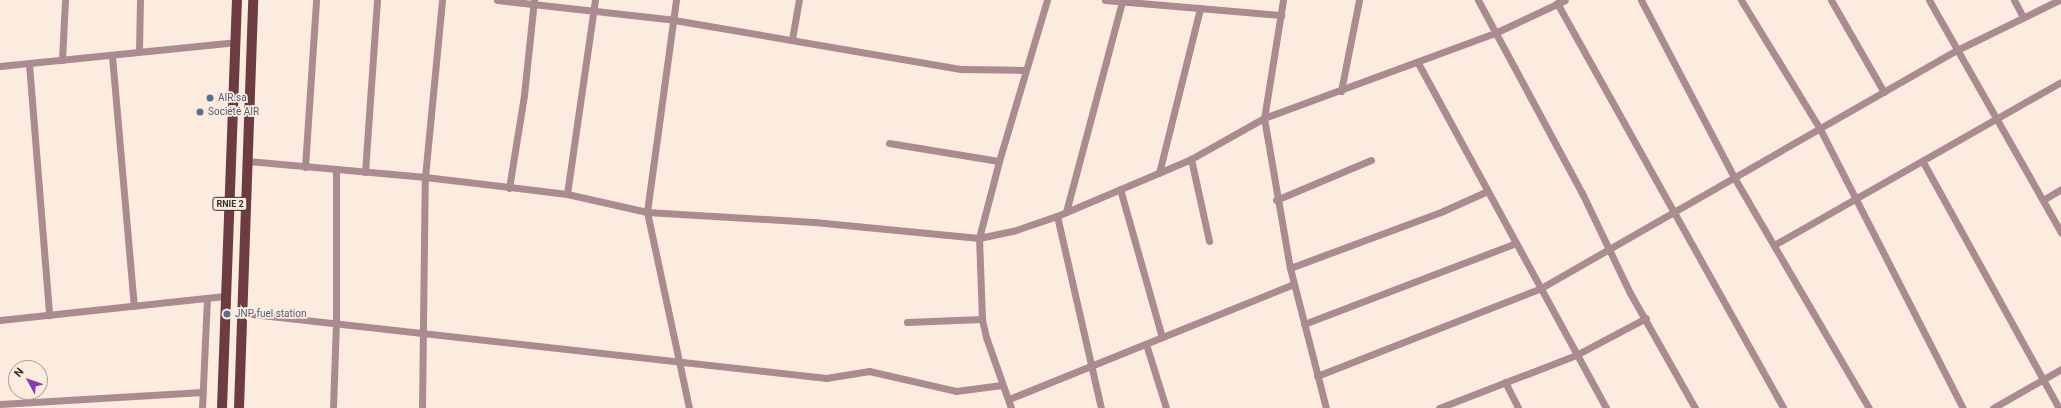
<!DOCTYPE html>
<html>
<head>
<meta charset="utf-8">
<style>
	body { margin:0 }
	#map { position:relative; width:2061px; height:408px; overflow:hidden; background:#fcece0; font-family:Roboto,sans-serif }
	div>[style] { position:absolute }
	.street>* { height:7px; margin:-3.5px; padding:0 3.5px; transform-origin:3.5px; border-radius:3.5px; background:#aa8c90 }
	.primary>* { height:10px; margin:-5px; padding:0 5px; transform-origin:5px; border-radius:5px; background:#6d3c43 }
	.dots>* { width:11px; height:11px; translate:-50% -50%; box-sizing:border-box; border:2px solid #fcece0; border-radius:50% }
	span { translate:-50% -50%; white-space:nowrap; text-align:center; line-height:1.15; -webkit-text-stroke:3.5px #fcece0; paint-order:stroke }
	.shield-label span { padding:1px 3px; background:#fcece0; border:1px solid; border-radius:3px; -webkit-text-stroke-width:0 }
	.shield-label { font-size:9px; color:#36302b; font-weight:700 }
	.service-label { font-size:10px; color:#4e5e75 }
	.left { translate:0 -50%; text-align:left }
	.north { position:absolute; left:8px; top:360px; width:40px; height:40px; box-sizing:border-box; background:#fcece0; border:1px solid #ada198; border-radius:50%; rotate:310deg; font-size:11px; font-weight:700; line-height:16px; text-align:center; color:#36302b }
	.north::after { content:''; display:block; margin:auto; width:14px; height:18px; background:#883bac; clip-path:polygon(50% 0,100% 100%,50% 72%,0 100%) }
</style>
</head>
<body>
<div id="map">
	<div class="street">
		<div style="left:497px;top:0;width:178px;rotate:6.4deg"></div>
		<div style="left:674px;top:20px;width:292px;rotate:9.7deg"></div>
		<div style="left:962px;top:69px;width:63px;rotate:0.9deg"></div>
		<div style="left:676px;top:0;width:214px;rotate:97.8deg"></div>
		<div style="left:647px;top:212px;width:200px;rotate:77.9deg"></div>
		<div style="left:1105px;top:0;width:177px;rotate:4.9deg"></div>
		<div style="left:1283px;top:0;width:120px;rotate:99.1deg"></div>
		<div style="left:1264px;top:118px;width:152px;rotate:80.2deg"></div>
		<div style="left:1290px;top:268px;width:145px;rotate:75.6deg"></div>
		<div style="left:1478px;top:0;width:219px;rotate:61.7deg"></div>
		<div style="left:1582px;top:193px;width:111px;rotate:64.4deg"></div>
		<div style="left:1630px;top:293px;width:132px;rotate:60.5deg"></div>
		<div style="left:1641px;top:0;width:202px;rotate:62.3deg"></div>
		<div style="left:1735px;top:179px;width:265px;rotate:59.7deg"></div>
		<div style="left:1741px;top:0;width:151px;rotate:58.5deg"></div>
		<div style="left:1820px;top:129px;width:314px;rotate:62.9deg"></div>
		<div style="left:1831px;top:0;width:106px;rotate:60.1deg"></div>
		<div style="left:1929px;top:0;width:267px;rotate:60.4deg"></div>
		<div style="left:2014px;top:0;width:19px;rotate:62deg"></div>
		<div style="left:1557px;top:3px;width:464px;rotate:60.8deg"></div>
		<div style="left:792px;top:39px;width:40px;rotate:-80deg"></div>
		<div style="left:139px;top:51px;width:51px;rotate:-88.9deg"></div>
		<div style="left:112px;top:56px;width:251px;rotate:85deg"></div>
		<div style="left:62px;top:60px;width:60px;rotate:-87.1deg"></div>
		<div style="left:1418px;top:63px;width:393px;rotate:61.4deg"></div>
		<div style="left:29px;top:64px;width:252px;rotate:85.4deg"></div>
		<div style="left:0;top:66px;width:236px;rotate:-5.8deg"></div>
		<div style="left:1341px;top:91px;width:93px;rotate:-78.8deg"></div>
		<div style="left:889px;top:143px;width:111px;rotate:9.3deg"></div>
		<div style="left:1191px;top:159px;width:84px;rotate:77.6deg"></div>
		<div style="left:247px;top:161px;width:179px;rotate:5.1deg"></div>
		<div style="left:425px;top:177px;width:143px;rotate:6.8deg"></div>
		<div style="left:567px;top:194px;width:82px;rotate:12.7deg"></div>
		<div style="left:647px;top:212px;width:167px;rotate:3.4deg"></div>
		<div style="left:814px;top:222px;width:166px;rotate:5.5deg"></div>
		<div style="left:979px;top:238px;width:35px;rotate:-12deg"></div>
		<div style="left:1013px;top:231px;width:46px;rotate:-18.8deg"></div>
		<div style="left:1057px;top:216px;width:146px;rotate:-23deg"></div>
		<div style="left:1191px;top:159px;width:84px;rotate:-29.3deg"></div>
		<div style="left:1264px;top:118px;width:246px;rotate:-20.2deg"></div>
		<div style="left:1495px;top:33px;width:77px;rotate:-25.2deg"></div>
		<div style="left:1923px;top:162px;width:281px;rotate:61.1deg"></div>
		<div style="left:305px;top:167px;width:167px;rotate:-86.2deg"></div>
		<div style="left:365px;top:172px;width:172px;rotate:-86deg"></div>
		<div style="left:1159px;top:173px;width:170px;rotate:-76deg"></div>
		<div style="left:509px;top:188px;width:94px;rotate:-80.8deg"></div>
		<div style="left:524px;top:95px;width:96px;rotate:-84deg"></div>
		<div style="left:1120px;top:189px;width:154px;rotate:74.2deg"></div>
		<div style="left:567px;top:194px;width:196px;rotate:-81.8deg"></div>
		<div style="left:1276px;top:200px;width:103px;rotate:-22.8deg"></div>
		<div style="left:2043px;top:200px;width:21px;rotate:-31deg"></div>
		<div style="left:1066px;top:212px;width:218px;rotate:-75.1deg"></div>
		<div style="left:1057px;top:216px;width:197px;rotate:77.1deg"></div>
		<div style="left:1774px;top:245px;width:330px;rotate:-29.6deg"></div>
		<div style="left:1290px;top:268px;width:163px;rotate:-20.4deg"></div>
		<div style="left:1443px;top:211px;width:49px;rotate:-24deg"></div>
		<div style="left:242px;top:313px;width:588px;rotate:6.35deg"></div>
		<div style="left:826px;top:378px;width:44px;rotate:-9.2deg"></div>
		<div style="left:869px;top:371px;width:89px;rotate:12.9deg"></div>
		<div style="left:956px;top:391px;width:46px;rotate:-7.4deg"></div>
		<div style="left:0;top:320px;width:226px;rotate:-6.1deg"></div>
		<div style="left:907px;top:322px;width:75px;rotate:-2.3deg"></div>
		<div style="left:1304px;top:324px;width:227px;rotate:-20.9deg"></div>
		<div style="left:1146px;top:344px;width:67px;rotate:72.6deg"></div>
		<div style="left:1317px;top:376px;width:241px;rotate:-21.4deg"></div>
		<div style="left:1541px;top:288px;width:479px;rotate:-29.8deg"></div>
		<div style="left:1957px;top:50px;width:114px;rotate:-26.1deg"></div>
		<div style="left:1505px;top:382px;width:29px;rotate:63deg"></div>
		<div style="left:1009px;top:399px;width:307px;rotate:-22deg"></div>
		<div style="left:0;top:404px;width:203px;rotate:-3.4deg"></div>
		<div style="left:202px;top:408px;width:110px;rotate:-87.4deg"></div>
		<div style="left:333px;top:408px;width:84px;rotate:-88deg"></div>
		<div style="left:336px;top:324px;width:155px;rotate:-90deg"></div>
		<div style="left:422px;top:408px;width:231px;rotate:-89.3deg"></div>
		<div style="left:425px;top:177px;width:178px;rotate:-84.5deg"></div>
		<div style="left:1011px;top:408px;width:75px;rotate:-109.4deg"></div>
		<div style="left:986px;top:337px;width:18px;rotate:-103deg"></div>
		<div style="left:982px;top:319px;width:81px;rotate:-92.1deg"></div>
		<div style="left:979px;top:238px;width:80px;rotate:-75.4deg"></div>
		<div style="left:999px;top:161px;width:168px;rotate:-73.4deg"></div>
		<div style="left:1439px;top:408px;width:147px;rotate:-21.1deg"></div>
		<div style="left:1576px;top:355px;width:79px;rotate:-27.9deg"></div>
		<div style="left:1993px;top:408px;width:78px;rotate:-29.8deg"></div>
	</div>
	<div class="primary">
		<div style="left:222px;top:408px;width:408px;rotate:-87.9deg"></div>
		<div style="left:239px;top:408px;width:408px;rotate:-88deg"></div>
	</div>
	<div class="dots">
		<div style="left:210px;top:98px;background:#5c6f8a"></div>
		<div style="left:200px;top:112px;background:#5c6f8a"></div>
		<div style="left:227px;top:314px;background:#5c6f8a"></div>
	</div>
	<div class="shield-label">
		<span style="left:230px;top:204px">RNIE 2</span>
	</div>
	<div class="service-label">
		<span class="left" style="left:218px;top:98px">AIR.sa</span>
		<span class="left" style="left:208px;top:112px">Société AIR</span>
		<span class="left" style="left:235px;top:314px">JNP fuel station</span>
	</div>
	<div class="north">N</div>
</div>
</body>
</html>
